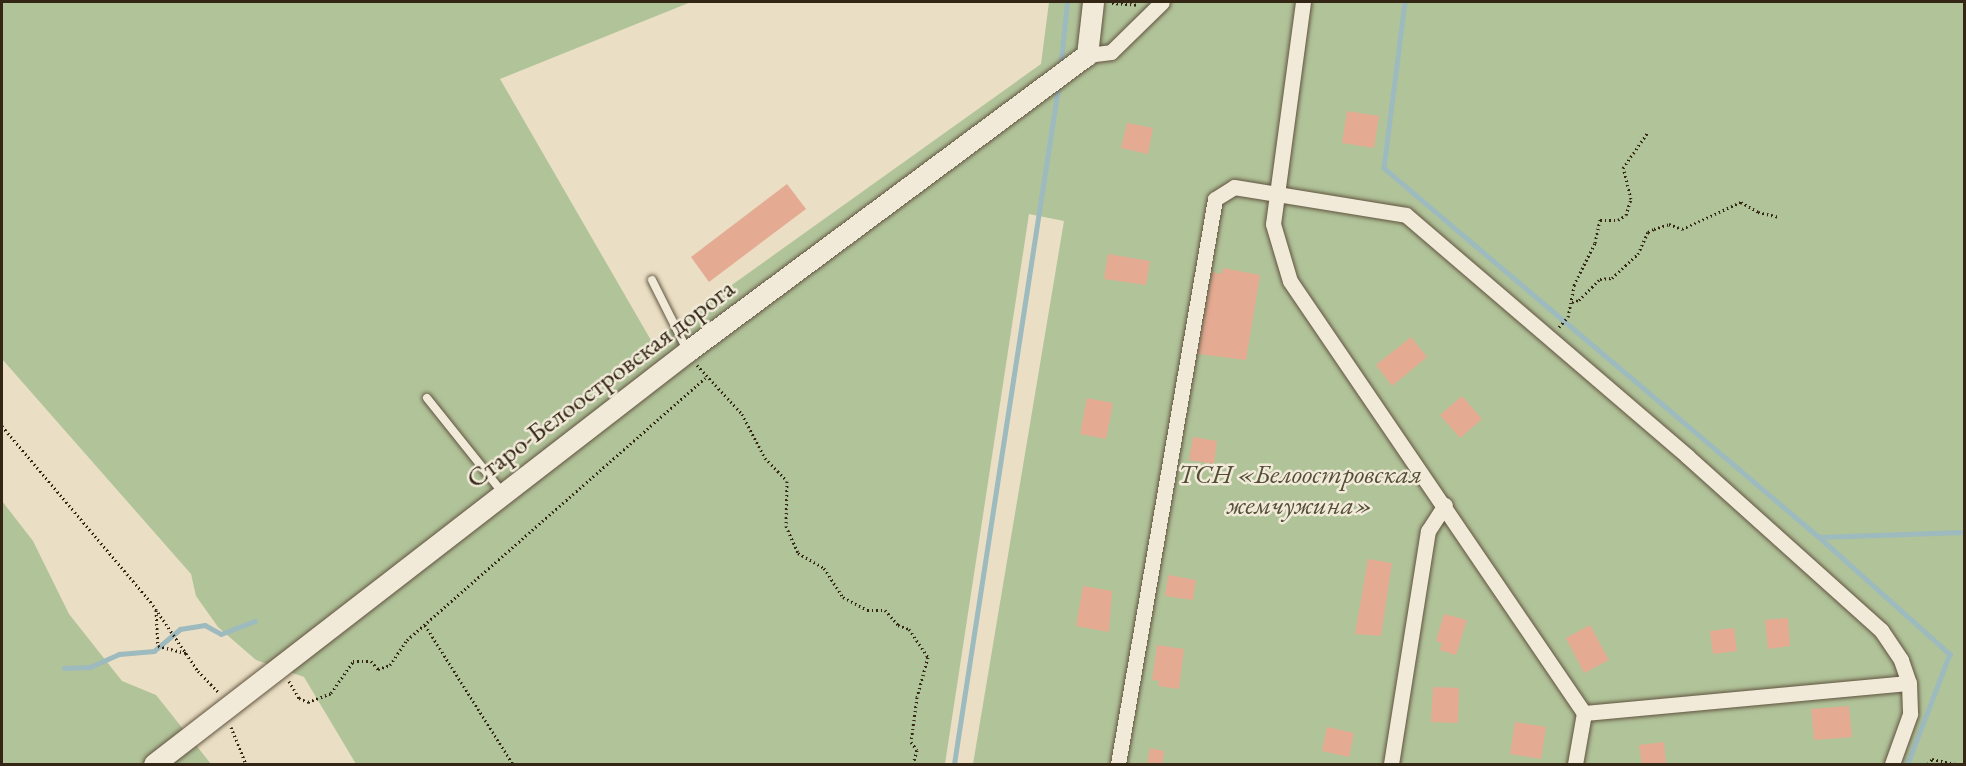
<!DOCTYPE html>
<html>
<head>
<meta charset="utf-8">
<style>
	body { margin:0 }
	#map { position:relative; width:1966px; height:766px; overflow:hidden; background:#eadfc4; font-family:"EB Garamond",serif }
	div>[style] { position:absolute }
	.green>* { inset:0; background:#b1c399 }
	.stream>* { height:4.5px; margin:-2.25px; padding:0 2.25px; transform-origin:2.25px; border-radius:2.25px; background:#9dbabf }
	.building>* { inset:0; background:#e4aa92 }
	.path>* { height:3px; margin-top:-1.5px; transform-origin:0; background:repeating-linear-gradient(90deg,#342614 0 1.5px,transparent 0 4.5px) }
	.roads { filter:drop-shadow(0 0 2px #625440) drop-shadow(0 0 2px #625440) }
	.lane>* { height:8px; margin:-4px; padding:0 4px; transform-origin:4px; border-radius:4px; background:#f1ead9 }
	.street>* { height:15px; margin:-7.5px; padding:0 7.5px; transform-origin:7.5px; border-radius:7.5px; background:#f1ead9 }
	.secondary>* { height:21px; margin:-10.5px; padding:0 10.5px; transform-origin:10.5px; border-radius:10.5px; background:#f1ead9 }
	span { translate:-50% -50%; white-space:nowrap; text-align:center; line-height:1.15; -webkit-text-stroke:5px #f1ead9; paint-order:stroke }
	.street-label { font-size:27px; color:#342614 }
	.park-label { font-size:27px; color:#534d35; font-style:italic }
	.frame { position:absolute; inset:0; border:3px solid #342614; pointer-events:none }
</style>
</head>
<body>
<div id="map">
	<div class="green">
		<div style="clip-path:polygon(2px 2px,691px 2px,500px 79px,652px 342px,1041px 64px,1049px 2px,1964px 2px,1964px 764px,973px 764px,1064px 221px,1029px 214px,945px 764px,356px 764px,304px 677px,256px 660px,218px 627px,196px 596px,191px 574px,2px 359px)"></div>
		<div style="clip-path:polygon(2px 501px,33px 541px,69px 614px,122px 681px,156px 695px,211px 764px,2px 764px)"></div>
	</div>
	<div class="stream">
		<div style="left:1405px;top:2px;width:167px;rotate:97.2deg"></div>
		<div style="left:1384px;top:168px;width:570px;rotate:40.31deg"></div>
		<div style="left:1819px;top:537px;width:176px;rotate:41.8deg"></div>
		<div style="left:1950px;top:654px;width:118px;rotate:110.9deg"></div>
		<div style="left:1061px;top:60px;width:58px;rotate:-84.1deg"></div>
		<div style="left:1819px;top:537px;width:145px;rotate:-2deg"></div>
		<div style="left:64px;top:668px;width:26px;rotate:-2deg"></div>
		<div style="left:90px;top:667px;width:32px;rotate:-24deg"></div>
		<div style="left:119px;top:654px;width:35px;rotate:-5deg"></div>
		<div style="left:154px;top:651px;width:34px;rotate:-40deg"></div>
		<div style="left:180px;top:629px;width:25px;rotate:-9deg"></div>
		<div style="left:205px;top:625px;width:18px;rotate:29deg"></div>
		<div style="left:221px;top:634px;width:36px;rotate:-21deg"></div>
		<div style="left:954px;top:764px;width:684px;rotate:-81.25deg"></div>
	</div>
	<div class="building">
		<div style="clip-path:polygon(1347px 111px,1379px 116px,1374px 148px,1342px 143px)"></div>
		<div style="clip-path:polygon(1127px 123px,1153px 128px,1148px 154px,1121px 148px)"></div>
		<div style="clip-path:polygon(787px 184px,806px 209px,709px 282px,691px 257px)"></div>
		<div style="clip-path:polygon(1108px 254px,1150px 261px,1146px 285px,1104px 279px)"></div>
		<div style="clip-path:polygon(1223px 268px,1260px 275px,1246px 360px,1198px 354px,1212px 272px,1222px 274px)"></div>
		<div style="clip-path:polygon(1411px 337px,1427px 357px,1392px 386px,1376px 365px)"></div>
		<div style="clip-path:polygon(1462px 396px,1482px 419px,1460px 438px,1440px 415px)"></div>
		<div style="clip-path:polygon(1087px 398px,1113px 403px,1106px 439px,1080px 434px)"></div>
		<div style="clip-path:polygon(1193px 437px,1217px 441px,1214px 464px,1189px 460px)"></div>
		<div style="clip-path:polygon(1368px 559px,1392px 563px,1381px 636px,1355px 634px)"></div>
		<div style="clip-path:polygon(1168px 575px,1196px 580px,1193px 600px,1165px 596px)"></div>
		<div style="clip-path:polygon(1083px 586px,1112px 591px,1109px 632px,1076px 626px)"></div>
		<div style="clip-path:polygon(1444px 614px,1467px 620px,1456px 655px,1440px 650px,1442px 643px,1436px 641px)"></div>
		<div style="clip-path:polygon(1788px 618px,1790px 646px,1768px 649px,1765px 620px)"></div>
		<div style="clip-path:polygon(1590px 625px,1609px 660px,1584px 673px,1566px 638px)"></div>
		<div style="clip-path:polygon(1734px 628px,1737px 651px,1713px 654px,1710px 631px)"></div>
		<div style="clip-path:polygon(1157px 645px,1184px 649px,1179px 689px,1158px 686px,1159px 681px,1152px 680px)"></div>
		<div style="clip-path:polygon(1433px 687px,1459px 688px,1458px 723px,1431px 722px)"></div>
		<div style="clip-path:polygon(1849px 706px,1852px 737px,1814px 740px,1811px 709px)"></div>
		<div style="clip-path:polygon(1515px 722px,1546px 727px,1541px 759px,1510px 754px)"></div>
		<div style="clip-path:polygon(1327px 727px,1354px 733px,1349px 757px,1322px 751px)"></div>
		<div style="clip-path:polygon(1664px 742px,1666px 765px,1642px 765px,1639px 745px)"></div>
		<div style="clip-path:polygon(1150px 748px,1164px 751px,1162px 765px,1147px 765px)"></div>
	</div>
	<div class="path">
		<div style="left:1112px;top:3px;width:26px;rotate:4deg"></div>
		<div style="left:1572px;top:302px;width:7px;rotate:-16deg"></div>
		<div style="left:1579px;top:300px;width:30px;rotate:-45deg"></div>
		<div style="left:1600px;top:279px;width:12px;rotate:-5deg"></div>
		<div style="left:1612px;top:278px;width:35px;rotate:-43deg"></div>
		<div style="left:1638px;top:254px;width:24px;rotate:-66deg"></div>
		<div style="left:1648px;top:232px;width:7px;rotate:-27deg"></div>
		<div style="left:1654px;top:229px;width:16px;rotate:-18deg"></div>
		<div style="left:1669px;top:224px;width:14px;rotate:21deg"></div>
		<div style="left:1682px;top:229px;width:65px;rotate:-24.6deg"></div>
		<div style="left:1741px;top:202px;width:20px;rotate:30deg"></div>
		<div style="left:1758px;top:212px;width:22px;rotate:13deg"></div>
		<div style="left:1559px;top:327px;width:13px;rotate:-48deg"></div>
		<div style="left:1568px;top:317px;width:33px;rotate:-79deg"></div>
		<div style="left:1574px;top:285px;width:47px;rotate:-63.4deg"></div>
		<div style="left:1595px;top:243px;width:24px;rotate:-78deg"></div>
		<div style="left:1600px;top:220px;width:18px"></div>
		<div style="left:1618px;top:220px;width:9px;rotate:-32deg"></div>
		<div style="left:1626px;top:215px;width:17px;rotate:-73deg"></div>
		<div style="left:1631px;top:199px;width:32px;rotate:-104deg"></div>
		<div style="left:1623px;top:168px;width:44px;rotate:-55.2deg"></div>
		<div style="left:697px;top:365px;width:67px;rotate:47.4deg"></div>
		<div style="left:742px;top:414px;width:50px;rotate:62.4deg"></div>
		<div style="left:765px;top:458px;width:32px;rotate:46deg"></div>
		<div style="left:787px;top:481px;width:45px;rotate:91.3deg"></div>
		<div style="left:786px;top:526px;width:30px;rotate:66deg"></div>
		<div style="left:798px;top:553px;width:30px;rotate:30deg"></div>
		<div style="left:824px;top:568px;width:35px;rotate:57deg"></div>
		<div style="left:843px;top:597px;width:27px;rotate:28deg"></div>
		<div style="left:867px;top:610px;width:18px"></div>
		<div style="left:885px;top:610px;width:20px;rotate:49deg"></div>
		<div style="left:898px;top:625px;width:12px;rotate:20deg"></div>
		<div style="left:909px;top:629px;width:34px;rotate:56deg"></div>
		<div style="left:928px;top:657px;width:41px;rotate:105.4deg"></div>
		<div style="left:917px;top:697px;width:45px;rotate:97.6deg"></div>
		<div style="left:911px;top:742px;width:10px;rotate:53deg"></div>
		<div style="left:917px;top:750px;width:15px;rotate:106deg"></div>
		<div style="left:2px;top:426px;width:234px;rotate:49.8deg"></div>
		<div style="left:153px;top:605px;width:80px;rotate:55.7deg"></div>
		<div style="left:198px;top:671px;width:30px;rotate:46deg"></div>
		<div style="left:156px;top:610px;width:36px;rotate:87deg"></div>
		<div style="left:158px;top:646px;width:29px;rotate:14deg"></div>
		<div style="left:425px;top:625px;width:165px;rotate:57.7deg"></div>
		<div style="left:289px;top:681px;width:20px;rotate:60deg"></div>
		<div style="left:299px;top:698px;width:10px;rotate:24deg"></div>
		<div style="left:308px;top:702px;width:25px;rotate:-21deg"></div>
		<div style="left:331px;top:693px;width:39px;rotate:-55deg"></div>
		<div style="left:353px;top:661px;width:18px"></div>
		<div style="left:371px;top:661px;width:11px;rotate:49deg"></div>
		<div style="left:378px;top:669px;width:13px;rotate:-18deg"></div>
		<div style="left:390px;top:665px;width:30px;rotate:-56deg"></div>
		<div style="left:407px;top:640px;width:397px;rotate:-41.3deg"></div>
		<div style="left:231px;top:727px;width:40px;rotate:68deg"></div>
		<div style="left:1928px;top:764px;width:6px;rotate:-51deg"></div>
		<div style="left:1932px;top:759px;width:25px;rotate:12deg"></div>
	</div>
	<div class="roads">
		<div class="lane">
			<div style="left:652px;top:280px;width:76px;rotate:63.4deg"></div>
			<div style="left:427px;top:398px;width:120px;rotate:51.4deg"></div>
		</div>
		<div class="street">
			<div style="left:1303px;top:2px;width:224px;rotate:97.7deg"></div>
			<div style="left:1273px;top:224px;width:59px;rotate:73.4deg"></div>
			<div style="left:1290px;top:281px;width:523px;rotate:55.76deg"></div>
			<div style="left:1584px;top:713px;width:52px;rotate:100deg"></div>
			<div style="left:1087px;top:55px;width:24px;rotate:-7deg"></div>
			<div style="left:1111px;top:52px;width:71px;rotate:-44.4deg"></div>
			<div style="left:1584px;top:713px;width:326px;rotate:-5.3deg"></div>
			<div style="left:1118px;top:764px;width:573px;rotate:-80.26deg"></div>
			<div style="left:1215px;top:199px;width:22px;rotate:-32deg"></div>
			<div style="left:1234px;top:187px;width:174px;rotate:9.2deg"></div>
			<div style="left:1406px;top:215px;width:370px;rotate:40.6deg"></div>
			<div style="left:1687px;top:456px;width:261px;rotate:41.9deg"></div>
			<div style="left:1881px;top:630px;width:36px;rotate:56deg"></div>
			<div style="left:1901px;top:660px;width:24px;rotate:71deg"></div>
			<div style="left:1909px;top:683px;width:31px;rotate:88deg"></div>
			<div style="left:1910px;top:714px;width:53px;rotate:109.8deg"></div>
			<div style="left:1391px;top:764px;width:236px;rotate:-81deg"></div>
			<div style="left:1428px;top:531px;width:31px;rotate:-57deg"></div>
		</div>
		<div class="secondary">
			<div style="left:154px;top:764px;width:675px;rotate:-37.72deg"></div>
			<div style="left:688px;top:351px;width:497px;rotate:-36.6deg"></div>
			<div style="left:1087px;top:55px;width:53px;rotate:-83.5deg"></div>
		</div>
	</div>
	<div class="street-label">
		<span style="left:600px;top:383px;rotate:-37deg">Старо-Белоостровская дорога</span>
	</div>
	<div class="park-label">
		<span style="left:1300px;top:489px">ТСН «Белоостровская<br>жемчужина»</span>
	</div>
	<div class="frame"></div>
</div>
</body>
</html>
